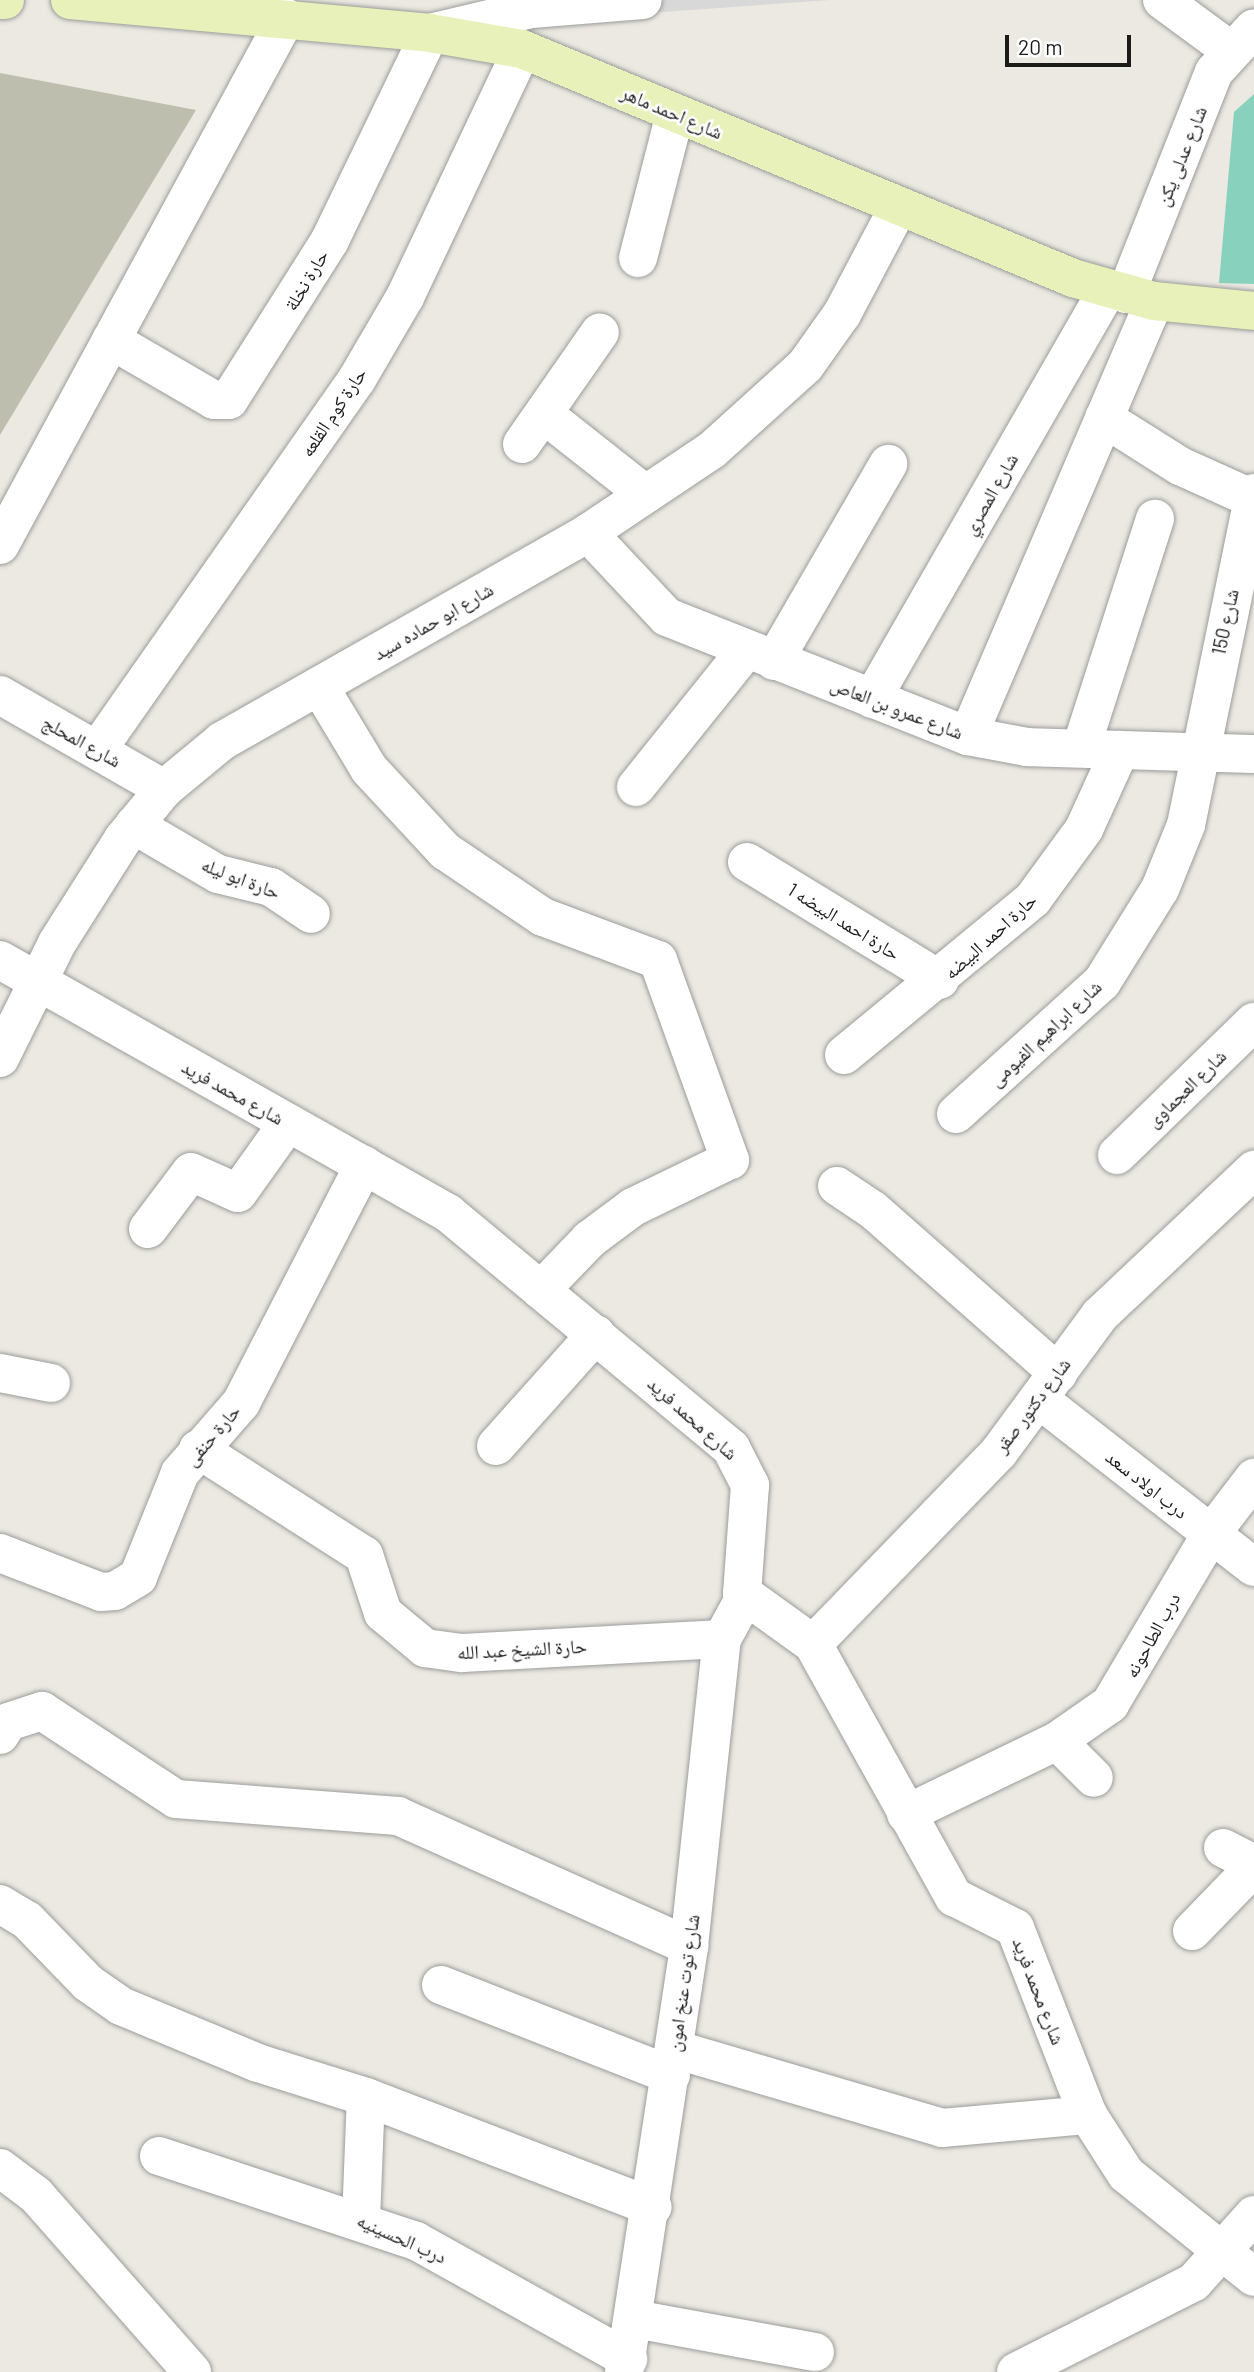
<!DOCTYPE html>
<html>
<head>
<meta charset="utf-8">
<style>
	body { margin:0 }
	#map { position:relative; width:1254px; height:2372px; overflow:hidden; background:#ebe9e1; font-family:Barlow,"Noto Naskh Arabic",sans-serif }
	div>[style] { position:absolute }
	.residential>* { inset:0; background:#d9d8d8 }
	.construction>* { inset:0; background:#bdbeae }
	.pitch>* { inset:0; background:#88d2bd }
	.roads { filter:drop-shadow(0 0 2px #9c9c9c) drop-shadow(0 0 2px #9c9c9c) }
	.street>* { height:38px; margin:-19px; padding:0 19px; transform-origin:19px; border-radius:19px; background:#fff }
	.secondary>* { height:38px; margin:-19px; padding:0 19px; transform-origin:19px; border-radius:19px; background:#e8f1ba }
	span { translate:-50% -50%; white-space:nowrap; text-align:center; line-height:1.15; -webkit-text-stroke:5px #fff; paint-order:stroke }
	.street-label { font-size:19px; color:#1b1b1b }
	.scale { position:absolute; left:1005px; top:35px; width:126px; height:32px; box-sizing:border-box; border:4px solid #1b1b1b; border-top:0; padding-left:9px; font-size:21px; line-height:24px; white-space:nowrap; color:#1b1b1b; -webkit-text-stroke:5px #fff; paint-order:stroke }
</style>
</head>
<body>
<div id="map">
	<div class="residential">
		<div style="clip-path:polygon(518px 0,830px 0,523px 22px)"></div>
	</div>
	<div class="construction">
		<div style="clip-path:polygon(0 73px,196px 110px,0 435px)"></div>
	</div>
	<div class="pitch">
		<div style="clip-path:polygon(1254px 94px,1254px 284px,1219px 283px,1234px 112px)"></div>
	</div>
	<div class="roads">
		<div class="street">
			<div style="left:1162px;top:0;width:84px;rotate:36.3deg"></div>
			<div style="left:638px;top:258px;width:149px;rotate:-75.6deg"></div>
			<div style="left:1126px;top:294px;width:239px;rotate:-68.4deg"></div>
			<div style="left:1214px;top:72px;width:59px;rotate:-47.7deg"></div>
			<div style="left:111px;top:340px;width:119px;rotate:30.2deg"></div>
			<div style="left:214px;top:400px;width:15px"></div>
			<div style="left:229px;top:400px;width:189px;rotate:-57.7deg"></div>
			<div style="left:330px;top:240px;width:230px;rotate:-64.2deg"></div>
			<div style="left:430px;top:33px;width:104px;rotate:-13.4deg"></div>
			<div style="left:531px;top:9px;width:112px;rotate:-4.6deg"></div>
			<div style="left:545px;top:415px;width:127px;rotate:38.3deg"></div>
			<div style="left:1104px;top:418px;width:90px;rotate:32.3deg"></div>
			<div style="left:1180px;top:466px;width:80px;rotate:24.3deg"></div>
			<div style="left:522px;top:444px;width:136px;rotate:-55.1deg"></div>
			<div style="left:588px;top:533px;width:115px;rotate:46.8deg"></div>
			<div style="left:667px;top:617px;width:324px;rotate:21.6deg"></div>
			<div style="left:968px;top:736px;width:60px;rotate:10.6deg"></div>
			<div style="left:1027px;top:747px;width:227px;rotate:1.8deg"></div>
			<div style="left:0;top:545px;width:600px;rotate:-61.51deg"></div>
			<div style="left:774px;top:661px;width:228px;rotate:-59.9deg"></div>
			<div style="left:319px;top:686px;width:97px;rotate:58.9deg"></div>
			<div style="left:369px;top:769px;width:112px;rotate:47.2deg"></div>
			<div style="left:445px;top:851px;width:118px;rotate:34deg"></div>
			<div style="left:543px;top:917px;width:123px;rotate:20.5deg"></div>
			<div style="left:658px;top:960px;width:213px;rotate:70.2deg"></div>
			<div style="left:730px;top:1160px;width:108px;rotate:154.1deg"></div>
			<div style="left:633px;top:1207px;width:54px;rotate:143.3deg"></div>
			<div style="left:590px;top:1239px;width:71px;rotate:133.9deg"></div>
			<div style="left:0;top:695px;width:189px;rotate:29.8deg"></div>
			<div style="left:872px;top:699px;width:473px;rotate:-60.1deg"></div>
			<div style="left:968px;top:736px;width:473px;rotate:-66.8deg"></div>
			<div style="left:1081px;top:748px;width:241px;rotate:-72.1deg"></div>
			<div style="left:98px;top:749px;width:452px;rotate:-55deg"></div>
			<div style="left:357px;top:379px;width:95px;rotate:-59.7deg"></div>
			<div style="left:405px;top:297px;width:274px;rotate:-64.7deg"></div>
			<div style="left:636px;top:787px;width:176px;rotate:-51.2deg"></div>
			<div style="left:134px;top:825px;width:97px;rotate:30.3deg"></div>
			<div style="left:218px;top:874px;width:55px;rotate:13.8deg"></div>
			<div style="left:271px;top:887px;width:48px;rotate:34deg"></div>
			<div style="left:747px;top:862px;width:226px;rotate:31.4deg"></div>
			<div style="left:0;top:960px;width:515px;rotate:29.45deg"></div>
			<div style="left:448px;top:1213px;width:368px;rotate:39.7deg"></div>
			<div style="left:731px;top:1448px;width:42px;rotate:62.8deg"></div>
			<div style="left:750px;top:1485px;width:108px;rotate:94.2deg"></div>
			<div style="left:742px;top:1593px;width:87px;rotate:35.7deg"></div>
			<div style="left:813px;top:1644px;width:290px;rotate:60.9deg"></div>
			<div style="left:954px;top:1897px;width:68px;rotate:26.9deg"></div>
			<div style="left:1015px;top:1928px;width:201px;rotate:68.7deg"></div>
			<div style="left:1088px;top:2115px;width:70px;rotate:57.2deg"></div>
			<div style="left:1126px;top:2174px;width:164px;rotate:38.8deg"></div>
			<div style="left:844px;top:1055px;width:245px;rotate:-39.5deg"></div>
			<div style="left:1033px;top:899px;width:87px;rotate:-53.9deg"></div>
			<div style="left:1084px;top:829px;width:87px;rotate:-65.5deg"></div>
			<div style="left:0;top:1058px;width:128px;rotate:-63.6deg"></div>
			<div style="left:57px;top:943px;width:123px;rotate:-57.6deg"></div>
			<div style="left:123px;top:839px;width:65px;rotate:-50.6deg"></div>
			<div style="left:164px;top:789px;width:75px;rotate:-39.6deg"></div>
			<div style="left:222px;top:741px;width:421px;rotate:-29.6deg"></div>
			<div style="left:588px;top:533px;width:149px;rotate:-33.8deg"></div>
			<div style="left:712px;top:450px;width:125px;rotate:-42.1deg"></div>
			<div style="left:805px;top:366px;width:64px;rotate:-54.6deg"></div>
			<div style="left:842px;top:314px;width:120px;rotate:-62.2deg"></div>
			<div style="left:956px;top:1114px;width:197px;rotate:-42.1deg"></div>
			<div style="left:1102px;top:982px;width:110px;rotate:-58.1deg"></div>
			<div style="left:1160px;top:889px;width:69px;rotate:-67.9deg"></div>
			<div style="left:1186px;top:825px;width:339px;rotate:-78.4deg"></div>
			<div style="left:1117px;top:1155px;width:191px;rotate:-44.2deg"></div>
			<div style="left:837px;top:1186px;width:43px;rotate:33.7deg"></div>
			<div style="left:873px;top:1210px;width:247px;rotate:41.4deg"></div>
			<div style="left:148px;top:1229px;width:71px;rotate:-53deg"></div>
			<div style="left:191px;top:1172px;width:51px;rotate:24.1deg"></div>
			<div style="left:238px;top:1193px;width:86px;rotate:-54.5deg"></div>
			<div style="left:0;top:1373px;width:52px;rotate:11.1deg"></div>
			<div style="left:1040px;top:1400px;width:271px;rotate:38deg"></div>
			<div style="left:496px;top:1446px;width:150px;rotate:-48.2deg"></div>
			<div style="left:198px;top:1449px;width:197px;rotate:32.6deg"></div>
			<div style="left:364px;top:1555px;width:61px;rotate:71.9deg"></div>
			<div style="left:383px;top:1613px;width:55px;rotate:39.8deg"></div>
			<div style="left:425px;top:1648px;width:37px;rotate:8deg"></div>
			<div style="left:462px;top:1653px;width:260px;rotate:-3.1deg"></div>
			<div style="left:0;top:1553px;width:108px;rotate:21.1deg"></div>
			<div style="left:101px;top:1592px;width:14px;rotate:-4deg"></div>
			<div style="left:115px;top:1591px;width:27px;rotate:-31deg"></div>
			<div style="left:138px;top:1577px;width:112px;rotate:-68deg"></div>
			<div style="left:180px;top:1473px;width:93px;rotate:-48.9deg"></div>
			<div style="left:241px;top:1403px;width:268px;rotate:-62.7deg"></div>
			<div style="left:813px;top:1644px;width:267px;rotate:-45.9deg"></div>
			<div style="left:999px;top:1452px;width:170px;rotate:-53.6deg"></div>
			<div style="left:1100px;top:1315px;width:212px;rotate:-43.3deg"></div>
			<div style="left:0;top:1735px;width:15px;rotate:-58deg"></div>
			<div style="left:8px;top:1722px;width:36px;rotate:-18deg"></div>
			<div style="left:42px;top:1711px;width:160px;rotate:33.3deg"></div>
			<div style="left:176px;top:1799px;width:223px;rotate:4.4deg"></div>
			<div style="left:398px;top:1816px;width:319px;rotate:24.1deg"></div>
			<div style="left:1057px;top:1741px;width:52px;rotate:45deg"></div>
			<div style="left:906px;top:1814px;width:168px;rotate:-25.8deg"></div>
			<div style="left:1057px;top:1741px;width:65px;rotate:-34.9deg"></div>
			<div style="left:1110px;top:1704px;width:198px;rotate:-59.3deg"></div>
			<div style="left:1211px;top:1534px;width:71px;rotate:-52.5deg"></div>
			<div style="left:1223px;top:1848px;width:35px;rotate:27deg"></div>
			<div style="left:0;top:1904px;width:31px;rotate:31deg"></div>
			<div style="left:27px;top:1920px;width:88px;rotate:45.9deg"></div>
			<div style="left:88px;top:1983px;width:40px;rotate:34.9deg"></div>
			<div style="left:121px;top:2006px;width:148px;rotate:22.6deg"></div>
			<div style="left:258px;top:2063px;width:113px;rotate:17.5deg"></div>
			<div style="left:366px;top:2097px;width:307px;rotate:21deg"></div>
			<div style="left:1192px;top:1931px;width:89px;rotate:-45.9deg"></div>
			<div style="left:441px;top:1985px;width:247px;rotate:21.4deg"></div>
			<div style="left:674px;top:2049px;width:279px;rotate:16.4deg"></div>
			<div style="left:942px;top:2128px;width:147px;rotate:-5.1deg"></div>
			<div style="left:159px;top:2156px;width:271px;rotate:18.3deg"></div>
			<div style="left:416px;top:2241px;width:243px;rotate:29.1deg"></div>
			<div style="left:0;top:2168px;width:45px;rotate:36.9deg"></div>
			<div style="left:36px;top:2195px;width:236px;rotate:48.6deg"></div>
			<div style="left:361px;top:2220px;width:123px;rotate:-87.7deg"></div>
			<div style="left:635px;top:2319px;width:183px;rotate:10.4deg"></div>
			<div style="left:624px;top:2372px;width:431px;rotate:-81.3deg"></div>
			<div style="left:689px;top:1946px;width:309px;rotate:-83.9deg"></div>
			<div style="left:722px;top:1639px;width:48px;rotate:-61.3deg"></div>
			<div style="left:1016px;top:2372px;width:199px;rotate:-26.8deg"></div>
			<div style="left:1194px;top:2282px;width:90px;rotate:-48.2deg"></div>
		</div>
		<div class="secondary">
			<div style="left:0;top:0;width:5px"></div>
			<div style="left:70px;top:0;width:362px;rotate:5.2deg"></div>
			<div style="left:430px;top:33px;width:93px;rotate:9.9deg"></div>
			<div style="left:522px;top:49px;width:597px;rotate:22.57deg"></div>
			<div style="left:1073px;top:278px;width:84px;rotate:15.9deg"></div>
			<div style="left:1154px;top:301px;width:100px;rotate:5.7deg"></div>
		</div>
	</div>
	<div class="street-label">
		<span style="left:672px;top:112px;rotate:23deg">شارع احمد ماهر</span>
		<span style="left:1181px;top:156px;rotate:-68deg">شارع عدلى يكن</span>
		<span style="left:306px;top:280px;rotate:-59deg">حارة نخلة</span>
		<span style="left:333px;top:412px;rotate:-56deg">حارة كوم القلعه</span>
		<span style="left:990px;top:494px;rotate:-60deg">شارع المصري</span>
		<span style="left:433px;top:621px;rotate:-30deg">شارع ابو حماده سيد</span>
		<span style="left:1225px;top:622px;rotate:-78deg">شارع 150</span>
		<span style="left:897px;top:708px;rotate:21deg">شارع عمرو بن العاص</span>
		<span style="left:82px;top:741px;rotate:29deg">شارع المحلج</span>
		<span style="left:241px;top:878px;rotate:21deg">حارة ابو ليله</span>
		<span style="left:844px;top:921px;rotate:32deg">حارة احمد البيضه 1</span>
		<span style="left:990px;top:936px;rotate:-42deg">حارة احمد البيضه</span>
		<span style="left:1045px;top:1033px;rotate:-43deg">شارع ابراهيم الفيومى</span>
		<span style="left:1186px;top:1088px;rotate:-44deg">شارع العجماوى</span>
		<span style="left:233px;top:1092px;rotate:29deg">شارع محمد فريد</span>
		<span style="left:1032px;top:1405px;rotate:-53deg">شارع دكتور صقر</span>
		<span style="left:693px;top:1418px;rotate:42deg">شارع محمد فريد</span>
		<span style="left:212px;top:1435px;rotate:-49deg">حارة حنفى</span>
		<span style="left:1147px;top:1484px;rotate:38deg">درب اولاد سعد</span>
		<span style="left:1152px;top:1635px;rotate:-61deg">درب الطاحونه</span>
		<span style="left:522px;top:1649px;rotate:-3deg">حارة الشيخ عبد الله</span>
		<span style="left:683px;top:1983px;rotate:-82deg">شارع توت عنخ امون</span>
		<span style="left:1039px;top:1991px;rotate:69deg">شارع محمد فريد</span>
		<span style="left:402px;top:2238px;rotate:24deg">درب الحسينيه</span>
	</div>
	<div class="scale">20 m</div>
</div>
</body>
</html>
